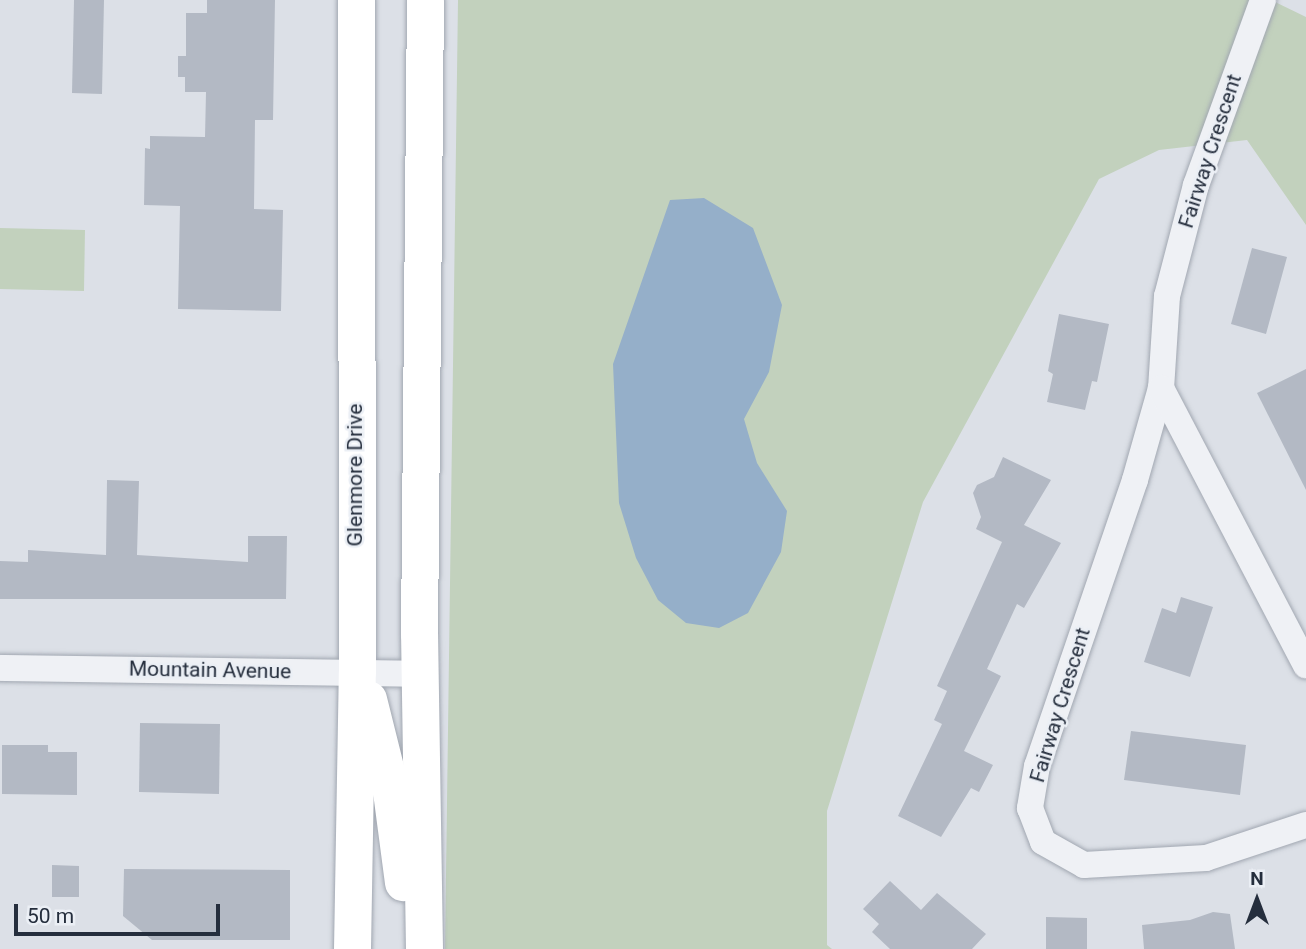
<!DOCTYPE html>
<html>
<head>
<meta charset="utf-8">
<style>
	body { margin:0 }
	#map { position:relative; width:1306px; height:949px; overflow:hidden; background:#dce0e7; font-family:Roboto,sans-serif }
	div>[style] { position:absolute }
	.green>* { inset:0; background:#c2d1bd }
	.water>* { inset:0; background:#95afc9 }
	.building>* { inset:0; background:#b3b9c4 }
	.roads { filter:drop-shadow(0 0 2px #a1a7b1) drop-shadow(0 0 2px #a1a7b1) }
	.minor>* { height:26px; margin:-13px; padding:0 13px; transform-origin:13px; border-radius:13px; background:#eff1f5 }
	.secondary>* { height:37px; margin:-18.5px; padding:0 18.5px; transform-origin:18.5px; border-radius:18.5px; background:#fff }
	span { translate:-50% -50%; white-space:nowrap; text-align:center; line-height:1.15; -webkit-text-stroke:5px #ebeff5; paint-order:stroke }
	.street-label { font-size:21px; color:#252e3d }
	.north { position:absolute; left:1222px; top:865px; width:70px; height:70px; -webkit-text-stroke:5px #ebeff5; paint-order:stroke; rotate:0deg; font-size:19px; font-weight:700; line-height:28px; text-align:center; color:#252e3d }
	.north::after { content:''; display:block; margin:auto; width:24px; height:32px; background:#252e3d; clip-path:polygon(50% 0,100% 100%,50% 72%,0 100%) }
	.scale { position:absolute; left:14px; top:904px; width:206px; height:32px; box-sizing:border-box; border:4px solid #252e3d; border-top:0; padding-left:9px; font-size:21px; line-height:24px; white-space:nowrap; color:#252e3d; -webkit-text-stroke:5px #ebeff5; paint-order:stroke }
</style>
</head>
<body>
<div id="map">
	<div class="green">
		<div style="clip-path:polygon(458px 0,1271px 0,1306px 17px,1306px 225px,1247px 140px,1159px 150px,1099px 179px,923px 502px,827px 811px,827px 945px,832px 949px,445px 949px)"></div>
		<div style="clip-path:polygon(0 228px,85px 230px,84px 291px,0 289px)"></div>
	</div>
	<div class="water">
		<div style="clip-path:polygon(704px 198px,753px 228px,782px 305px,769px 372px,744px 419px,757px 463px,787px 511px,781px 552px,748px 613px,719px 628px,686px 623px,658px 600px,636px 558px,619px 503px,613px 364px,670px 200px)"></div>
	</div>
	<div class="building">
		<div style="clip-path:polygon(74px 0,104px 0,102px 94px,72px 93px)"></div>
		<div style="clip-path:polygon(207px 0,275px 0,273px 120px,255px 120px,254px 209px,283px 210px,281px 311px,178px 309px,180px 206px,144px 205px,145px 148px,150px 149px,150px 136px,205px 137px,206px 92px,185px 92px,185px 77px,178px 77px,178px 56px,186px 56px,186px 13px,207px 13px)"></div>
		<div style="clip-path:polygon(1252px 248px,1287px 257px,1266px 334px,1231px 324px)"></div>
		<div style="clip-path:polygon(1059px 314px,1109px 324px,1097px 382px,1092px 381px,1085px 410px,1047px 402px,1053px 374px,1048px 371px)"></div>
		<div style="clip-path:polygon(1306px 369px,1306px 490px,1257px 393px)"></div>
		<div style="clip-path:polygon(1003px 457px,1051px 480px,1024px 525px,1061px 543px,1024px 608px,1017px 604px,987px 669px,1001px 676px,964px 751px,993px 765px,979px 792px,971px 788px,941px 837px,898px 816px,942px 724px,934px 720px,947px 691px,937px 686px,1002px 542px,976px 529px,981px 517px,973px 493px,977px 485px,994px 477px)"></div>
		<div style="clip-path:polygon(107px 480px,139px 481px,137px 555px,248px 562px,248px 536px,287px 536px,286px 599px,0 599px,0 561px,28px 562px,28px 550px,106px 555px)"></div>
		<div style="clip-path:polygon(1181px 597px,1213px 607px,1190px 677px,1144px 662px,1162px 608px,1176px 613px)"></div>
		<div style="clip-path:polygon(140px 723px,220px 724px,219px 794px,139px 792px)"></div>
		<div style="clip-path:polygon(1131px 731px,1246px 745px,1240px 795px,1124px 780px)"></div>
		<div style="clip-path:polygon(2px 745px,48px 745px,48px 752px,77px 752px,77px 795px,2px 794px)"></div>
		<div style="clip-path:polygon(52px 865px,79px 866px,79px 897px,52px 897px)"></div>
		<div style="clip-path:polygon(124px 869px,290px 870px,290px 940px,152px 940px,123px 916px)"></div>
		<div style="clip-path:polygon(890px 881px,921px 910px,937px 893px,986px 934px,972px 949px,890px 949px,872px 932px,879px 924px,863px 909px)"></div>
		<div style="clip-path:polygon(1213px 912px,1230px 914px,1235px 949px,1144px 949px,1142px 925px,1190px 920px)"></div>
		<div style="clip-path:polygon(1046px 917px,1087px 918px,1087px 949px,1046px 949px)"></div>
	</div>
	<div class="roads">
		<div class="minor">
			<div style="left:1263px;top:0;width:197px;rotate:109.9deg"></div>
			<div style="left:1196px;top:185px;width:115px;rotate:104.6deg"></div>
			<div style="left:1167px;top:296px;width:92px;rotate:93.7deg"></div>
			<div style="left:1161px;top:388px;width:96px;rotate:105.8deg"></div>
			<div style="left:1135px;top:480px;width:302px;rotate:108.9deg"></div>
			<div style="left:1037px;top:766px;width:43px;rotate:99.5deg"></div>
			<div style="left:1030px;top:808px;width:36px;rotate:69deg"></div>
			<div style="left:1043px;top:842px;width:47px;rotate:29.3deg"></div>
			<div style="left:1084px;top:865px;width:122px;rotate:-3.3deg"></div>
			<div style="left:1206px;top:858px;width:105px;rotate:-18.3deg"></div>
			<div style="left:1161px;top:388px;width:313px;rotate:62.4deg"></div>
			<div style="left:0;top:668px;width:420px;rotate:0.8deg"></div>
		</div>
		<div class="secondary">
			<div style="left:368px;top:699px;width:95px;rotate:76deg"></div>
			<div style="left:391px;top:791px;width:92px;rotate:82.5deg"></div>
			<div style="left:352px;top:949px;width:277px;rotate:-89deg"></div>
			<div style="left:357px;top:672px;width:672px;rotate:-90.09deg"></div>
			<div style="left:424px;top:949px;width:315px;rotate:-90.9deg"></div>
			<div style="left:419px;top:634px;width:634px;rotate:-89.46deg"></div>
		</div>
	</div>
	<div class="street-label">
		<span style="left:1210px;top:151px;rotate:-72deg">Fairway Crescent</span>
		<span style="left:355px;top:475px;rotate:-90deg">Glenmore Drive</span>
		<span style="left:210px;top:670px;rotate:1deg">Mountain Avenue</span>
		<span style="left:1060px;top:705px;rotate:-73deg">Fairway Crescent</span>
	</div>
	<div class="north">N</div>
	<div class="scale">50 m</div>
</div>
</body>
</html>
